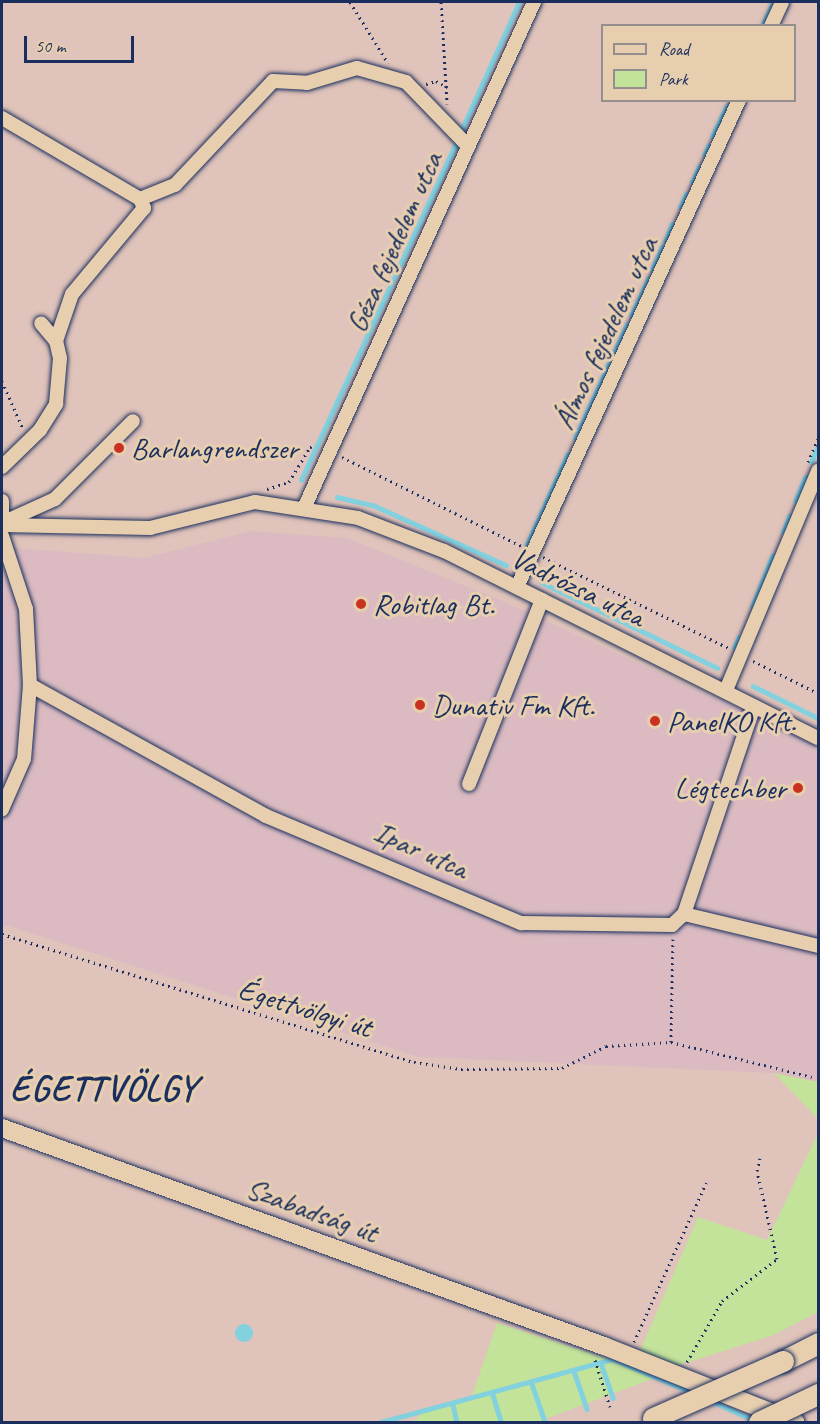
<!DOCTYPE html>
<html>
<head>
<meta charset="utf-8">
<style>
	body { margin:0 }
	#map { position:relative; width:820px; height:1424px; overflow:hidden; background:#e0c3ba; font-family:Caveat,sans-serif }
	div>[style] { position:absolute }
	.built>* { inset:0; background:#dbbbc1 }
	.green>* { inset:0; background:#c3e29a }
	.water>* { inset:0; background:#82d1df }
	.round { border-radius:50% }
	.stream>* { height:4.5px; margin:-2.25px; padding:0 2.25px; transform-origin:2.25px; border-radius:2.25px; background:#82d1df }
	.path>* { height:3px; margin-top:-1.5px; transform-origin:0; background:repeating-linear-gradient(90deg,#1b2f5e 0 1.5px,transparent 0 6px) }
	.roads { filter:drop-shadow(0 0 2px #1b2f5e) drop-shadow(0 0 2px #1b2f5e) }
	.minor>* { height:14px; margin:-7px; padding:0 7px; transform-origin:7px; border-radius:7px; background:#e7ceaf }
	.major>* { height:18px; margin:-9px; padding:0 9px; transform-origin:9px; border-radius:9px; background:#e7ceaf }
	.highway>* { height:21px; margin:-10.5px; padding:0 10.5px; transform-origin:10.5px; border-radius:10.5px; background:#e7ceaf }
	.bridges { filter:drop-shadow(0 0 2px #1b2f5e) drop-shadow(0 0 2px #1b2f5e) }
	.highway-bridge>* { height:21px; margin:-10.5px; padding:0 10.5px; transform-origin:10.5px; border-radius:10.5px; background:#e7ceaf }
	.dots>* { width:16px; height:16px; translate:-50% -50%; box-sizing:border-box; border:3px solid #e7ceaf; border-radius:50% }
	span { translate:-50% -50%; white-space:nowrap; text-align:center; line-height:1.15; -webkit-text-stroke:6px #e7ceaf; paint-order:stroke }
	.street-label { font-size:30px; color:#1b2f5e }
	.poi-label { font-size:30px; color:#1b2f5e }
	.left { translate:0 -50%; text-align:left }
	.right { translate:-100% -50%; text-align:right }
	.district-label { font-size:36px; color:#1b2f5e; font-weight:700; letter-spacing:1.5px }
	.frame { position:absolute; inset:0; border:3px solid #1b2f5e; pointer-events:none }
	.legend { position:absolute; left:601px; top:24px; width:195px; height:78px; box-sizing:border-box; background:#e7ceaf; border:2px solid #958e8f; margin:0; padding:8px 10px; list-style:none; font-size:18px; color:#1b2f5e }
	.legend li { display:flex; align-items:center; gap:12px; height:30px }
	.legend b { width:30px; border:2px solid #958e8f }
	.scale { position:absolute; left:24px; top:36px; width:110px; height:27px; box-sizing:border-box; border:3px solid #1b2f5e; border-top:0; padding-left:8px; font-size:18px; line-height:21px; white-space:nowrap; color:#1b2f5e; -webkit-text-stroke:4px #e7ceaf; paint-order:stroke }
</style>
</head>
<body>
<div id="map">
	<div class="built">
		<div style="clip-path:polygon(251px 531px,347px 538px,507px 603px,818px 745px,818px 1082px,774px 1073px,419px 1057px,2px 924px,2px 547px,144px 558px)"></div>
	</div>
	<div class="green">
		<div style="clip-path:polygon(774px 1073px,818px 1082px,818px 1119px)"></div>
		<div style="clip-path:polygon(818px 1133px,818px 1312px,774px 1335px,654px 1373px,660px 1376px,537px 1422px,413px 1422px,425px 1410px,470px 1401px,497px 1323px,633px 1367px,698px 1217px,767px 1240px)"></div>
	</div>
	<div class="water">
		<div class="round" style="left:235px;top:1324px;width:18px;height:18px"></div>
	</div>
	<div class="stream">
		<div style="left:762px;top:26px;width:26px;rotate:-65deg"></div>
		<div style="left:462px;top:129px;width:139px;rotate:-65.8deg"></div>
		<div style="left:712px;top:136px;width:32px;rotate:-64deg"></div>
		<div style="left:704px;top:155px;width:10px;rotate:-66deg"></div>
		<div style="left:692px;top:182px;width:17px;rotate:-65deg"></div>
		<div style="left:680px;top:207px;width:14px;rotate:-65deg"></div>
		<div style="left:665px;top:241px;width:18px;rotate:-68deg"></div>
		<div style="left:652px;top:270px;width:25px;rotate:-67deg"></div>
		<div style="left:631px;top:316px;width:41px;rotate:-65.3deg"></div>
		<div style="left:575px;top:438px;width:125px;rotate:-65.5deg"></div>
		<div style="left:811px;top:462px;width:17px;rotate:-66deg"></div>
		<div style="left:301px;top:480px;width:371px;rotate:-65.3deg"></div>
		<div style="left:337px;top:497px;width:37px;rotate:13deg"></div>
		<div style="left:373px;top:505px;width:146px;rotate:24.3deg"></div>
		<div style="left:795px;top:501px;width:26px;rotate:-67deg"></div>
		<div style="left:783px;top:532px;width:17px;rotate:-69deg"></div>
		<div style="left:527px;top:544px;width:98px;rotate:-65.8deg"></div>
		<div style="left:541px;top:582px;width:196px;rotate:26deg"></div>
		<div style="left:752px;top:607px;width:55px;rotate:-68.6deg"></div>
		<div style="left:734px;top:648px;width:11px;rotate:-68deg"></div>
		<div style="left:753px;top:686px;width:72px;rotate:26.2deg"></div>
		<div style="left:601px;top:1363px;width:37px;rotate:71deg"></div>
		<div style="left:574px;top:1371px;width:40px;rotate:71.1deg"></div>
		<div style="left:532px;top:1384px;width:39px;rotate:71deg"></div>
		<div style="left:493px;top:1395px;width:28px;rotate:73deg"></div>
		<div style="left:709px;top:1400px;width:49px;rotate:24deg"></div>
		<div style="left:453px;top:1405px;width:17px;rotate:77deg"></div>
		<div style="left:381px;top:1422px;width:240px;rotate:-15.2deg"></div>
		<div style="left:613px;top:1359px;width:87px;rotate:23deg"></div>
	</div>
	<div class="path">
		<div style="left:350px;top:2px;width:72px;rotate:58.1deg"></div>
		<div style="left:441px;top:2px;width:102px;rotate:86.6deg"></div>
		<div style="left:426px;top:84px;width:10px;rotate:-17deg"></div>
		<div style="left:436px;top:81px;width:13px;rotate:29deg"></div>
		<div style="left:2px;top:381px;width:52px;rotate:66.4deg"></div>
		<div style="left:342px;top:457px;width:200px;rotate:26.4deg"></div>
		<div style="left:808px;top:462px;width:25px;rotate:-67deg"></div>
		<div style="left:267px;top:489px;width:23px;rotate:-18deg"></div>
		<div style="left:289px;top:482px;width:41px;rotate:-59deg"></div>
		<div style="left:310px;top:447px;width:6px;rotate:-9deg"></div>
		<div style="left:543px;top:557px;width:207px;rotate:26.1deg"></div>
		<div style="left:753px;top:661px;width:72px;rotate:26.2deg"></div>
		<div style="left:2px;top:934px;width:431px;rotate:17.3deg"></div>
		<div style="left:414px;top:1062px;width:48px;rotate:8.5deg"></div>
		<div style="left:461px;top:1069px;width:101px;rotate:-0.6deg"></div>
		<div style="left:562px;top:1068px;width:49px;rotate:-26.6deg"></div>
		<div style="left:606px;top:1046px;width:65px;rotate:-3.5deg"></div>
		<div style="left:673px;top:939px;width:103px;rotate:91.1deg"></div>
		<div style="left:671px;top:1042px;width:145px;rotate:13.9deg"></div>
		<div style="left:634px;top:1342px;width:175px;rotate:-65.6deg"></div>
		<div style="left:595px;top:1360px;width:49px;rotate:72.3deg"></div>
		<div style="left:687px;top:1362px;width:70px;rotate:-60.2deg"></div>
		<div style="left:722px;top:1301px;width:69px;rotate:-37.4deg"></div>
		<div style="left:777px;top:1259px;width:90px;rotate:-102.8deg"></div>
		<div style="left:757px;top:1171px;width:13px;rotate:-77deg"></div>
	</div>
	<div class="roads">
		<div class="minor">
			<div style="left:771px;top:26px;width:26px;rotate:-65deg"></div>
			<div style="left:2px;top:118px;width:160px;rotate:30.4deg"></div>
			<div style="left:140px;top:199px;width:10px;rotate:66deg"></div>
			<div style="left:144px;top:208px;width:112px;rotate:129.9deg"></div>
			<div style="left:72px;top:294px;width:50px;rotate:108.8deg"></div>
			<div style="left:140px;top:199px;width:38px;rotate:-22deg"></div>
			<div style="left:175px;top:185px;width:143px;rotate:-46.7deg"></div>
			<div style="left:273px;top:81px;width:34px;rotate:3deg"></div>
			<div style="left:307px;top:83px;width:52px;rotate:-16.7deg"></div>
			<div style="left:357px;top:68px;width:51px;rotate:15.9deg"></div>
			<div style="left:406px;top:82px;width:89px;rotate:45.9deg"></div>
			<div style="left:2px;top:467px;width:53px;rotate:-44.2deg"></div>
			<div style="left:40px;top:430px;width:31px;rotate:-58deg"></div>
			<div style="left:56px;top:404px;width:46px;rotate:-85deg"></div>
			<div style="left:60px;top:358px;width:17px;rotate:-103deg"></div>
			<div style="left:56px;top:341px;width:23px;rotate:-130deg"></div>
			<div style="left:2px;top:501px;width:18px;rotate:90deg"></div>
			<div style="left:305px;top:506px;width:554px;rotate:-65.56deg"></div>
			<div style="left:2px;top:523px;width:58px;rotate:-24.4deg"></div>
			<div style="left:55px;top:499px;width:110px;rotate:-45deg"></div>
			<div style="left:2px;top:525px;width:148px;rotate:1.2deg"></div>
			<div style="left:150px;top:528px;width:108px;rotate:-13.9deg"></div>
			<div style="left:255px;top:502px;width:104px;rotate:8.8deg"></div>
			<div style="left:358px;top:518px;width:92px;rotate:21deg"></div>
			<div style="left:444px;top:551px;width:418px;rotate:26.6deg"></div>
			<div style="left:2px;top:536px;width:77px;rotate:71.8deg"></div>
			<div style="left:26px;top:609px;width:76px;rotate:87deg"></div>
			<div style="left:30px;top:685px;width:74px;rotate:94.6deg"></div>
			<div style="left:24px;top:759px;width:55px;rotate:113.7deg"></div>
			<div style="left:517px;top:587px;width:535px;rotate:-65.49deg"></div>
			<div style="left:30px;top:685px;width:270px;rotate:29deg"></div>
			<div style="left:266px;top:816px;width:277px;rotate:22.8deg"></div>
			<div style="left:521px;top:923px;width:151px;rotate:0.8deg"></div>
			<div style="left:672px;top:925px;width:16px;rotate:-43deg"></div>
			<div style="left:684px;top:914px;width:138px;rotate:13.4deg"></div>
			<div style="left:726px;top:690px;width:238px;rotate:-67.2deg"></div>
			<div style="left:469px;top:784px;width:198px;rotate:-68.4deg"></div>
			<div style="left:684px;top:914px;width:219px;rotate:-71.4deg"></div>
		</div>
		<div class="major">
			<div style="left:2px;top:1128px;width:640px;rotate:19.91deg"></div>
			<div style="left:604px;top:1346px;width:206px;rotate:21.7deg"></div>
		</div>
		<div class="highway">
			<div style="left:783px;top:1361px;width:39px;rotate:-27deg"></div>
		</div>
	</div>
	<div class="bridges">
		<div class="highway-bridge">
			<div style="left:653px;top:1418px;width:142px;rotate:-23.7deg"></div>
			<div style="left:759px;top:1422px;width:65px;rotate:-25.4deg"></div>
		</div>
	</div>
	<div class="dots">
		<div style="left:119px;top:448px;background:#c8321e"></div>
		<div style="left:361px;top:604px;background:#c8321e"></div>
		<div style="left:420px;top:705px;background:#c8321e"></div>
		<div style="left:655px;top:721px;background:#c8321e"></div>
		<div style="left:798px;top:788px;background:#c8321e"></div>
	</div>
	<div class="street-label">
		<span style="left:394px;top:242px;rotate:-66deg">Géza fejedelem utca</span>
		<span style="left:605px;top:333px;rotate:-65deg">Álmos fejedelem utca</span>
		<span style="left:578px;top:587px;rotate:26deg">Vadrózsa utca</span>
		<span style="left:421px;top:850px;rotate:24deg">Ipar utca</span>
		<span style="left:305px;top:1008px;rotate:17deg">Égettvölgyi út</span>
		<span style="left:312px;top:1210px;rotate:20deg">Szabadság út</span>
	</div>
	<div class="poi-label">
		<span class="left" style="left:131px;top:448px">Barlangrendszer</span>
		<span class="left" style="left:373px;top:604px">Robitlag Bt.</span>
		<span class="left" style="left:432px;top:705px">Dunativ Fm Kft.</span>
		<span class="left" style="left:667px;top:721px">PanelKO Kft.</span>
		<span class="right" style="left:786px;top:788px">Légtechber</span>
	</div>
	<div class="district-label">
		<span style="left:104px;top:1089px">ÉGETTVÖLGY</span>
	</div>
	<div class="frame"></div>
	<ul class="legend">
	<li><b style="height:8px;background:#e7ceaf"></b>Road</li>
	<li><b style="height:16px;background:#c3e29a"></b>Park</li>
	</ul>
	<div class="scale">50 m</div>
</div>
</body>
</html>
